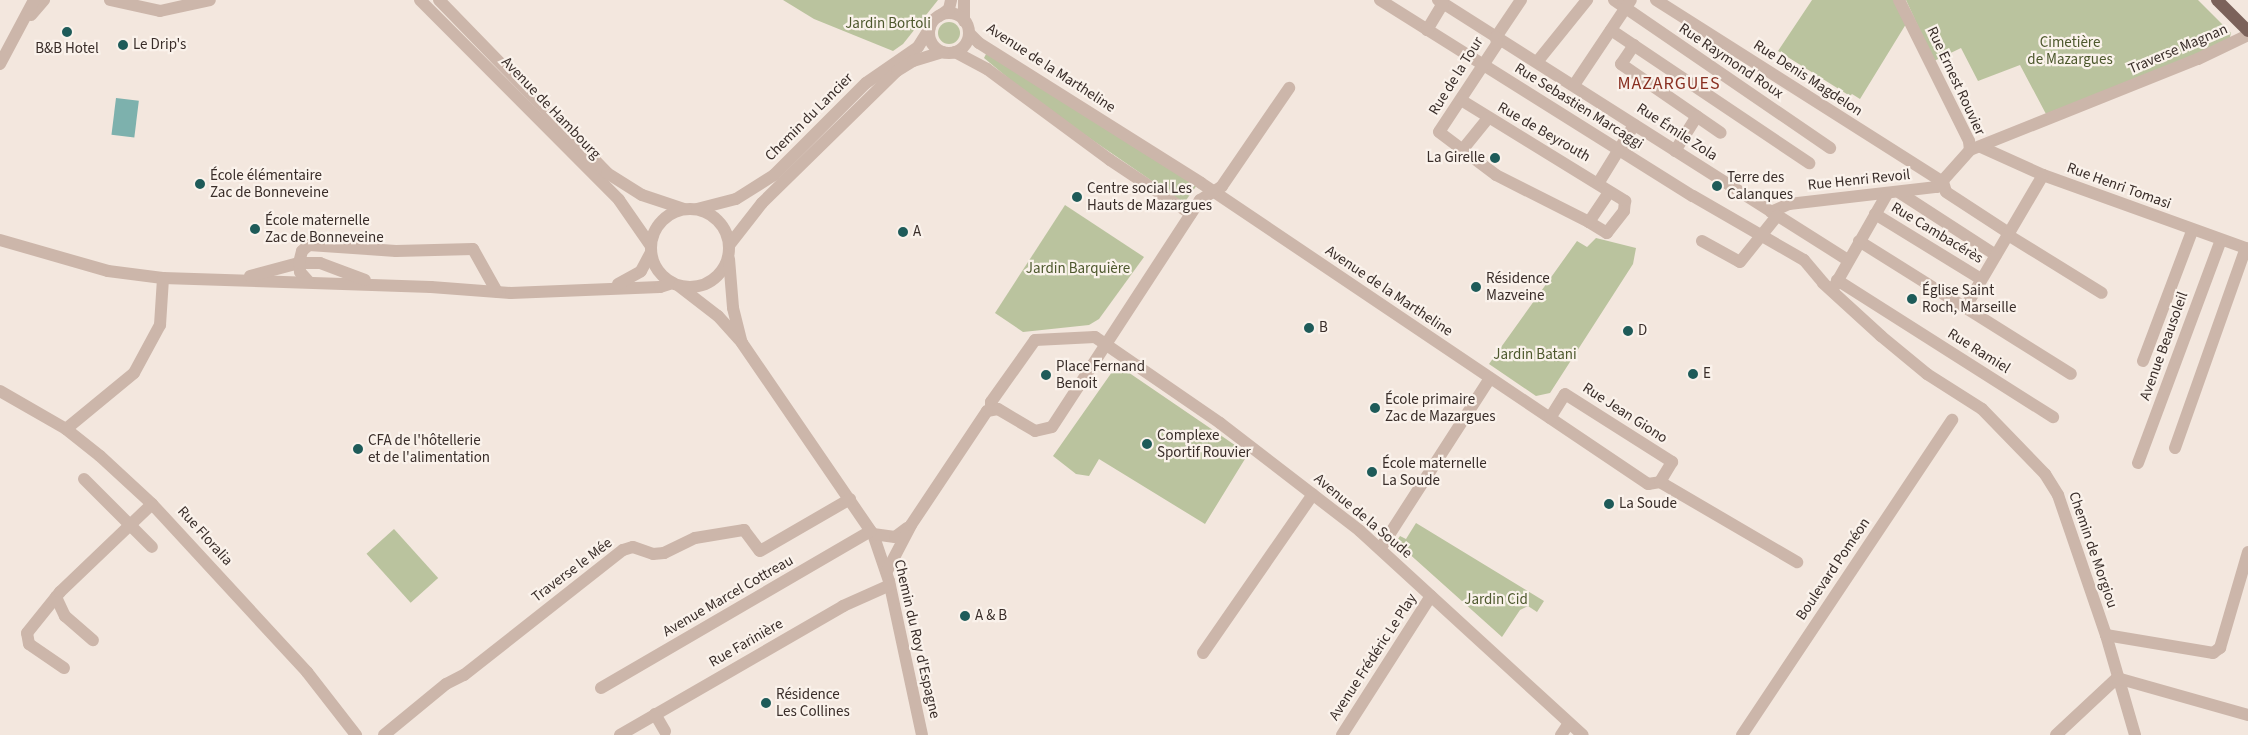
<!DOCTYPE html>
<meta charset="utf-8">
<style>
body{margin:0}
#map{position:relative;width:2248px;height:735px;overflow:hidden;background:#f3e7de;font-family:"Source Sans 3",sans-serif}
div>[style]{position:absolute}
.green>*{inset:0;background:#bac39e;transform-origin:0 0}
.round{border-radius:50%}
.water>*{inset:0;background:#7db1ad;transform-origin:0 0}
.minor>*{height:12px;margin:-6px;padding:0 6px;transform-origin:6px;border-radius:6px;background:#ccb6aa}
.minor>.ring{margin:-6px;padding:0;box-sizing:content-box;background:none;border:12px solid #ccb6aa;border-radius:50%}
.major>*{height:12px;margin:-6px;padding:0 6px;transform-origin:6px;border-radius:6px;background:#7b625a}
.dots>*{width:14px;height:14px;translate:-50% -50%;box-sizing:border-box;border:2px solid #faf2eb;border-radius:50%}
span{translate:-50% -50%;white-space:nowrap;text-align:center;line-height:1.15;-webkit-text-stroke:4.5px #faf2eb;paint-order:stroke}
.park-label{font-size:15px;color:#4d582d}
.poi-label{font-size:15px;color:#392d29}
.left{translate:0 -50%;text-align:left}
.right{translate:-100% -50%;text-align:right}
.street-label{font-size:15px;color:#392d29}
.quarter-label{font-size:18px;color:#892f21;letter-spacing:1px}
</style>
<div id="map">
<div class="green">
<div style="clip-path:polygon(783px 0,938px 0,903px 44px,893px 51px,814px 19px)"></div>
<div style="clip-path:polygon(1812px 0,1894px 0,1906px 24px,1860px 99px,1852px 94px,1850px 96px,1778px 51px)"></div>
<div style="clip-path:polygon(1906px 0,2198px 0,2231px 33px,2229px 41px,2046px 114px,2020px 65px,1978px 81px,1961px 48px,1934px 61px)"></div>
<div class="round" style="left:938px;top:22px;width:22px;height:22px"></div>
<div style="clip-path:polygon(987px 52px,1197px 185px,1184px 203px,1037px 102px,984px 58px)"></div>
<div style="clip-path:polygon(1065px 205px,1144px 257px,1099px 319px,1089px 325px,1023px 332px,995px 313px)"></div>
<div style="clip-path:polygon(1596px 238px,1636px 248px,1633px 264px,1550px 393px,1536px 396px,1489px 364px,1577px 241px,1587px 247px)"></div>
<div style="clip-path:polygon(1122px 368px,1248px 454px,1205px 524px,1099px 459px,1089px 476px,1076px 474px,1053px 456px,1112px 372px)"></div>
<div style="clip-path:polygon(1416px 523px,1544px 601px,1537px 612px,1528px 606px,1520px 610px,1502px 637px,1396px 542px,1400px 536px,1406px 539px)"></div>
<div style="left:394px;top:529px;width:66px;height:37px;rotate:48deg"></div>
</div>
<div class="water">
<div style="left:116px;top:98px;width:23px;height:37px;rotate:7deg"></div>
</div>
<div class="minor">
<div style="left:110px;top:0;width:51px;rotate:12.4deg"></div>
<div style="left:160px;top:11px;width:51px;rotate:-12.4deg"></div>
<div style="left:420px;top:0;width:282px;rotate:45.1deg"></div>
<div style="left:619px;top:200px;width:56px;rotate:55.2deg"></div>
<div style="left:439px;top:0;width:241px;rotate:45.8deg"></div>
<div style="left:607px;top:173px;width:41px;rotate:32.2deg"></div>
<div style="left:642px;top:195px;width:44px;rotate:18.4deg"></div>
<div style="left:964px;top:0;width:21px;rotate:90deg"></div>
<div style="left:1380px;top:0;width:369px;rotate:32.1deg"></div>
<div style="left:1693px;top:196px;width:128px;rotate:30deg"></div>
<div style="left:1804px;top:260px;width:30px;rotate:50deg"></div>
<div style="left:1823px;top:283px;width:79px;rotate:42.4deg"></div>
<div style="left:1881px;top:336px;width:60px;rotate:39.6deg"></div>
<div style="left:1927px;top:374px;width:65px;rotate:32.5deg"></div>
<div style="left:1982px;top:409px;width:91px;rotate:45.9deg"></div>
<div style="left:2045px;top:474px;width:25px;rotate:58deg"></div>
<div style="left:2058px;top:495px;width:148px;rotate:71.1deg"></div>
<div style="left:2106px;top:635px;width:104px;rotate:73.8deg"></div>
<div style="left:1438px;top:0;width:485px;rotate:32.4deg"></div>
<div style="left:1521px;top:0;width:45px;rotate:124deg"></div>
<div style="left:1496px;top:37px;width:7px;rotate:82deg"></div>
<div style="left:1497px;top:44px;width:105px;rotate:123.4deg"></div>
<div style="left:1439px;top:132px;width:71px;rotate:37deg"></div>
<div style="left:1496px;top:175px;width:104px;rotate:26.8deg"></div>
<div style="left:1614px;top:0;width:262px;rotate:34.4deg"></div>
<div style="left:1656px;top:0;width:340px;rotate:32.4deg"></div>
<div style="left:1899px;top:0;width:157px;rotate:63.6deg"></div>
<div style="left:1969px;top:141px;width:9px;rotate:84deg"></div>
<div class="ring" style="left:929px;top:13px;width:28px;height:28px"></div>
<div style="left:31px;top:15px;width:20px;rotate:-49deg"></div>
<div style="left:938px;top:17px;width:14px;rotate:-36deg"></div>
<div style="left:949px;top:9px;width:9px;rotate:-77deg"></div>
<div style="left:1427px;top:30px;width:31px;rotate:-59deg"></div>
<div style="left:1611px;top:30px;width:239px;rotate:33.9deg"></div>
<div style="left:969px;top:33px;width:14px;rotate:45deg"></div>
<div style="left:979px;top:43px;width:262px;rotate:32.2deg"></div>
<div style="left:1201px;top:183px;width:539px;rotate:33.96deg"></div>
<div style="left:1648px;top:484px;width:12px;rotate:-9deg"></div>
<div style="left:1660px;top:482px;width:159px;rotate:30.3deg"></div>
<div style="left:1634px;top:45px;width:23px;rotate:124deg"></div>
<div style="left:1621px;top:64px;width:121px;rotate:34.6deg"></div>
<div style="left:955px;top:52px;width:36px;rotate:28deg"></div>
<div style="left:987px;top:69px;width:153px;rotate:36.5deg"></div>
<div style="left:1110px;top:160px;width:97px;rotate:33.7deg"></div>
<div style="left:1537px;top:62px;width:80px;rotate:-51.1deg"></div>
<div style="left:0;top:64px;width:72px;rotate:-62deg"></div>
<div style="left:1574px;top:85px;width:102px;rotate:-56.2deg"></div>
<div style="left:1461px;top:100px;width:193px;rotate:31.6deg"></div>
<div style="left:1625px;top:201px;width:10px;rotate:96deg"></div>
<div style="left:1624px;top:211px;width:28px;rotate:128deg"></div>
<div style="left:1607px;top:233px;width:21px;rotate:-149deg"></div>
<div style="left:1589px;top:222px;width:36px;rotate:-56deg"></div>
<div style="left:1981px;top:147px;width:68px;rotate:24.3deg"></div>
<div style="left:2043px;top:175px;width:218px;rotate:19.8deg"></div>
<div style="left:1463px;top:149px;width:40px;rotate:-51deg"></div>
<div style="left:1675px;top:151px;width:41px;rotate:-57.8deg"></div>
<div style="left:1599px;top:182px;width:67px;rotate:-58.4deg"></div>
<div style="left:1943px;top:182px;width:10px;rotate:73deg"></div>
<div style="left:1946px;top:192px;width:75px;rotate:33.1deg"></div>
<div style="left:1900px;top:193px;width:114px;rotate:32.9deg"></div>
<div class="ring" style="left:651px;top:209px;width:66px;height:66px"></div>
<div style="left:697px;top:209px;width:40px;rotate:-14.4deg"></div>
<div style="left:736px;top:199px;width:45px;rotate:-32.3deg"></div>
<div style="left:774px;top:175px;width:130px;rotate:-45deg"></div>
<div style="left:866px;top:83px;width:63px;rotate:-34.7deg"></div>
<div style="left:918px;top:47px;width:22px;rotate:-58deg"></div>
<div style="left:1771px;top:212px;width:20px;rotate:-24deg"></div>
<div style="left:1789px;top:204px;width:149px;rotate:-6.6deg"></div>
<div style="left:1937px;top:187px;width:50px;rotate:-48.3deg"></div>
<div style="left:1970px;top:150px;width:245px;rotate:-21.8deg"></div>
<div style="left:2198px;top:59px;width:55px;rotate:-25.6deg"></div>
<div style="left:1875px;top:214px;width:124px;rotate:31.5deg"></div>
<div style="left:2008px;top:235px;width:110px;rotate:31.7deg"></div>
<div style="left:0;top:240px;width:112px;rotate:16deg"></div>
<div style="left:108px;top:271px;width:55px;rotate:7.3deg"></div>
<div style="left:163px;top:278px;width:268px;rotate:1.9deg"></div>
<div style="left:431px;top:287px;width:80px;rotate:4.3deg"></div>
<div style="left:511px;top:293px;width:149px;rotate:-2.3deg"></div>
<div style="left:660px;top:287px;width:13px;rotate:-18deg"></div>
<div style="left:1702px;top:241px;width:43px;rotate:28.9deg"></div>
<div style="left:1740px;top:262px;width:59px;rotate:-51.2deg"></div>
<div style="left:1859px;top:241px;width:250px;rotate:32.1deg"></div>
<div style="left:730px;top:244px;width:52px;rotate:-52deg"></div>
<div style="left:762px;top:203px;width:189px;rotate:-44.4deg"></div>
<div style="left:897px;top:71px;width:19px;rotate:-32deg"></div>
<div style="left:913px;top:61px;width:31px;rotate:-17deg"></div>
<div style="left:729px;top:259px;width:49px;rotate:85.3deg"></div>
<div style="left:733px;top:308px;width:33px;rotate:76deg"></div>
<div style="left:250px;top:276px;width:51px;rotate:-14.9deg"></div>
<div style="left:299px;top:263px;width:21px"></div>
<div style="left:320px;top:263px;width:48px;rotate:20.7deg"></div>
<div style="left:1837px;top:280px;width:256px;rotate:32.4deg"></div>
<div style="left:309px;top:282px;width:13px;rotate:-132deg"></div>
<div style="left:300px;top:272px;width:9px;rotate:-96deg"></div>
<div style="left:299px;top:263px;width:12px;rotate:-76deg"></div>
<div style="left:302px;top:251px;width:9px;rotate:-41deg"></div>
<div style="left:309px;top:245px;width:87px;rotate:3.9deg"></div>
<div style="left:396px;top:251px;width:77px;rotate:-1.5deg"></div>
<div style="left:473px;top:249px;width:49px;rotate:60.8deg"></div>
<div style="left:618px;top:284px;width:26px;rotate:-29deg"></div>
<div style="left:641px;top:271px;width:21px;rotate:-62deg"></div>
<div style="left:679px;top:286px;width:49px;rotate:37.6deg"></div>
<div style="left:718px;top:316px;width:36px;rotate:48deg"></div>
<div style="left:742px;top:343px;width:232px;rotate:55.6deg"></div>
<div style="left:873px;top:534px;width:50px;rotate:71.2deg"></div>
<div style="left:889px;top:581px;width:157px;rotate:77.9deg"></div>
<div style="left:1834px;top:287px;width:107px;rotate:-60.3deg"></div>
<div style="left:1965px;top:308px;width:154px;rotate:-59.6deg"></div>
<div style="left:2143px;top:361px;width:139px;rotate:-69.3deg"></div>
<div style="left:0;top:391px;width:76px;rotate:29.9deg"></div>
<div style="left:66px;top:429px;width:43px;rotate:38.5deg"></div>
<div style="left:100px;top:456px;width:71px;rotate:42.7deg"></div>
<div style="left:152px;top:504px;width:229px;rotate:47.3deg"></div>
<div style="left:307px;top:672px;width:80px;rotate:52.1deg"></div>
<div style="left:991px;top:409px;width:7px;rotate:-90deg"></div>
<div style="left:991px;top:402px;width:76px;rotate:-54.6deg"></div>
<div style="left:1035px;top:340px;width:60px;rotate:-2.9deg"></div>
<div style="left:1095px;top:337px;width:152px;rotate:34.5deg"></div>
<div style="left:1220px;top:423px;width:177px;rotate:37.6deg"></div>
<div style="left:1360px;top:531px;width:302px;rotate:42.5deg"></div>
<div style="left:1550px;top:418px;width:28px;rotate:-58deg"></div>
<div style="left:1565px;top:394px;width:127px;rotate:32.4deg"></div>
<div style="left:1672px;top:462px;width:23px;rotate:121deg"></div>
<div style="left:66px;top:429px;width:88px;rotate:-39.5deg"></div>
<div style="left:134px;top:373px;width:55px;rotate:-61.6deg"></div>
<div style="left:160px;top:325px;width:47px;rotate:-86.3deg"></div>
<div style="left:2175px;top:448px;width:212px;rotate:-70.5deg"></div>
<div style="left:2138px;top:463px;width:238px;rotate:-69.6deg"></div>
<div style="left:84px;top:479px;width:96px;rotate:45deg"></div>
<div style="left:873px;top:534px;width:22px;rotate:8deg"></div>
<div style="left:895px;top:537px;width:15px;rotate:-37deg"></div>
<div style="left:1380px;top:549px;width:203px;rotate:-57.2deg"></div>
<div style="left:887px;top:571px;width:52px;rotate:-62.4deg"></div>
<div style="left:911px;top:525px;width:137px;rotate:-56.3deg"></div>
<div style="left:987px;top:411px;width:11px;rotate:-10deg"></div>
<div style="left:998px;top:409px;width:43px;rotate:30.7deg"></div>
<div style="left:1035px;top:431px;width:17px;rotate:-13deg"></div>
<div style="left:1052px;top:427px;width:271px;rotate:-56.9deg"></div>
<div style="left:1200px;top:200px;width:26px;rotate:-32deg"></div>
<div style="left:1222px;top:186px;width:119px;rotate:-55.6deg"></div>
<div style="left:56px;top:597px;width:21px;rotate:65deg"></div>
<div style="left:65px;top:616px;width:37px;rotate:41deg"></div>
<div style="left:2106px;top:635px;width:109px;rotate:9.5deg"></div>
<div style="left:2213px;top:653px;width:9px;rotate:-36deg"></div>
<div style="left:2220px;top:648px;width:100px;rotate:-73.7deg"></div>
<div style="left:1203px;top:653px;width:193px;rotate:-55.3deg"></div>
<div style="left:64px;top:668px;width:42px;rotate:-145.6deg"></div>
<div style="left:29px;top:644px;width:11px;rotate:-100deg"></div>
<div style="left:27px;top:633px;width:53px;rotate:-51.2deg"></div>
<div style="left:60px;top:592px;width:127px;rotate:-43.7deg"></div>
<div style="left:601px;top:688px;width:312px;rotate:-30.2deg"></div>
<div style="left:655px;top:714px;width:20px;rotate:60deg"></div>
<div style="left:384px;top:735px;width:80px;rotate:-39.4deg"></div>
<div style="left:446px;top:684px;width:20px;rotate:-27deg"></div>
<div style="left:464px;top:675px;width:202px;rotate:-38.2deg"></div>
<div style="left:623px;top:550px;width:10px;rotate:-17deg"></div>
<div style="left:633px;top:547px;width:21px;rotate:19deg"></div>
<div style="left:653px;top:554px;width:11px;rotate:-5deg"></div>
<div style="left:664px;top:553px;width:34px;rotate:-26deg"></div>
<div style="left:695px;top:538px;width:50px;rotate:-9.3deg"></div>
<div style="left:744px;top:530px;width:26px;rotate:53deg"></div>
<div style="left:760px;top:551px;width:104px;rotate:-30deg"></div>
<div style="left:620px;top:735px;width:258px;rotate:-30deg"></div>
<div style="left:843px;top:606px;width:51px;rotate:-24.1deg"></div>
<div style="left:1342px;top:735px;width:165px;rotate:-57.4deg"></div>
<div style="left:1561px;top:735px;width:14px;rotate:-56deg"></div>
<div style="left:1742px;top:735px;width:379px;rotate:-56.3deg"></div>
<div style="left:2056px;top:735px;width:83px;rotate:-43.1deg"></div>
<div style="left:2117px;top:678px;width:136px;rotate:15.8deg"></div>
</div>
<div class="major">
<div style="left:2217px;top:0;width:44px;rotate:45deg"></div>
</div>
<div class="dots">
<div style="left:67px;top:32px;background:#1e5b59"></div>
<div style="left:123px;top:45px;background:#1e5b59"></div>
<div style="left:1495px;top:158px;background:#1e5b59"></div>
<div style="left:200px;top:184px;background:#1e5b59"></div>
<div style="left:1717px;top:186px;background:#1e5b59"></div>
<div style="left:1077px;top:197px;background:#1e5b59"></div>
<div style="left:255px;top:229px;background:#1e5b59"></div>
<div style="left:903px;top:232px;background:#1e5b59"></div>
<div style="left:1476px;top:287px;background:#1e5b59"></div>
<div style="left:1912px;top:299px;background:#1e5b59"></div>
<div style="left:1309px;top:328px;background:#1e5b59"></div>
<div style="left:1628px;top:331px;background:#1e5b59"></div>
<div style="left:1693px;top:374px;background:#1e5b59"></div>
<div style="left:1046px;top:375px;background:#1e5b59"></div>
<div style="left:1375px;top:408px;background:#1e5b59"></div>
<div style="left:1147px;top:444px;background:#1e5b59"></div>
<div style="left:358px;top:449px;background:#1e5b59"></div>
<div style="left:1372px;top:472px;background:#1e5b59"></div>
<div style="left:1609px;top:504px;background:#1e5b59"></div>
<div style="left:965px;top:616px;background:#1e5b59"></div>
<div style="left:766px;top:703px;background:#1e5b59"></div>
</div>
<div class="park-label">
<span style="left:888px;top:24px">Jardin Bortoli</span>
<span style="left:2070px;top:51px">Cimetière<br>de Mazargues</span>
<span style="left:1078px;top:269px">Jardin Barquière</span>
<span style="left:1535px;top:355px">Jardin Batani</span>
<span style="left:1496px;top:600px">Jardin Cid</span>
</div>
<div class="poi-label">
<span class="left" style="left:133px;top:45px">Le Drip's</span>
<span style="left:67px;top:49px">B&amp;B Hotel</span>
<span class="right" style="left:1485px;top:158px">La Girelle</span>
<span class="left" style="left:210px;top:184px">École élémentaire<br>Zac de Bonneveine</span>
<span class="left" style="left:1727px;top:186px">Terre des<br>Calanques</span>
<span class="left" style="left:1087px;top:197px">Centre social Les<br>Hauts de Mazargues</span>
<span class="left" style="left:265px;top:229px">École maternelle<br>Zac de Bonneveine</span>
<span class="left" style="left:913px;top:232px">A</span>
<span class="left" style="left:1486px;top:287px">Résidence<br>Mazveine</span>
<span class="left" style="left:1922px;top:299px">Église Saint<br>Roch, Marseille</span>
<span class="left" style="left:1319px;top:328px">B</span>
<span class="left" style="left:1638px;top:331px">D</span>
<span class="left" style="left:1056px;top:375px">Place Fernand<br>Benoit</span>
<span class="left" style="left:1703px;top:374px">E</span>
<span class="left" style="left:1385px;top:408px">École primaire<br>Zac de Mazargues</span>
<span class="left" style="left:1157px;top:444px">Complexe<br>Sportif Rouvier</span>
<span class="left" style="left:368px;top:449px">CFA de l'hôtellerie<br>et de l'alimentation</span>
<span class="left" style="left:1382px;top:472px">École maternelle<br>La Soude</span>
<span class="left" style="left:1619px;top:504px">La Soude</span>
<span class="left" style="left:975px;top:616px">A &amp; B</span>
<span class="left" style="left:776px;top:703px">Résidence<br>Les Collines</span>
</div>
<div class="street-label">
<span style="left:2178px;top:49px;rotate:-23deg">Traverse Magnan</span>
<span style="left:1731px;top:61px;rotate:34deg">Rue Raymond Roux</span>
<span style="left:1051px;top:68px;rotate:33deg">Avenue de la Martheline</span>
<span style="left:1456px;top:76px;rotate:-58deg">Rue de la Tour</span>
<span style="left:1808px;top:78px;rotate:33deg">Rue Denis Magdelon</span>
<span style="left:1956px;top:81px;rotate:65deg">Rue Ernest Rouvier</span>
<span style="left:1579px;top:106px;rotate:32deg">Rue Sebastien Marcaggi</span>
<span style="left:551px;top:108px;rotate:46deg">Avenue de Hambourg</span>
<span style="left:809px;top:117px;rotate:-45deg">Chemin du Lancier</span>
<span style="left:1544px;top:132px;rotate:30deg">Rue de Beyrouth</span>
<span style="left:1677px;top:132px;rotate:33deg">Rue Émile Zola</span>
<span style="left:1859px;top:180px;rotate:-6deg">Rue Henri Revoil</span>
<span style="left:2119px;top:186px;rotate:20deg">Rue Henri Tomasi</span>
<span style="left:1937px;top:233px;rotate:31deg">Rue Cambacérès</span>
<span style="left:1389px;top:291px;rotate:34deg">Avenue de la Martheline</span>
<span style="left:2164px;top:346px;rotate:-70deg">Avenue Beausoleil</span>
<span style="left:1979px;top:351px;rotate:32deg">Rue Ramiel</span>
<span style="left:1625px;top:413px;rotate:33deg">Rue Jean Giono</span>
<span style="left:1363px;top:516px;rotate:40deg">Avenue de la Soude</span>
<span style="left:205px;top:536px;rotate:48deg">Rue Floralia</span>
<span style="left:2093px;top:550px;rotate:71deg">Chemin de Morgiou</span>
<span style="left:1833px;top:569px;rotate:-56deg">Boulevard Poméon</span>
<span style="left:572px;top:570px;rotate:-37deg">Traverse le Mée</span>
<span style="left:728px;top:596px;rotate:-30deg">Avenue Marcel Cottreau</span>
<span style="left:917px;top:639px;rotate:77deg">Chemin du Roy d'Espagne</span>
<span style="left:746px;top:643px;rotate:-30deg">Rue Farinière</span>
<span style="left:1373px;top:657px;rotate:-57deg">Avenue Frédéric Le Play</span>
</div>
<div class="quarter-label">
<span style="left:1669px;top:84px">MAZARGUES</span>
</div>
</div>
